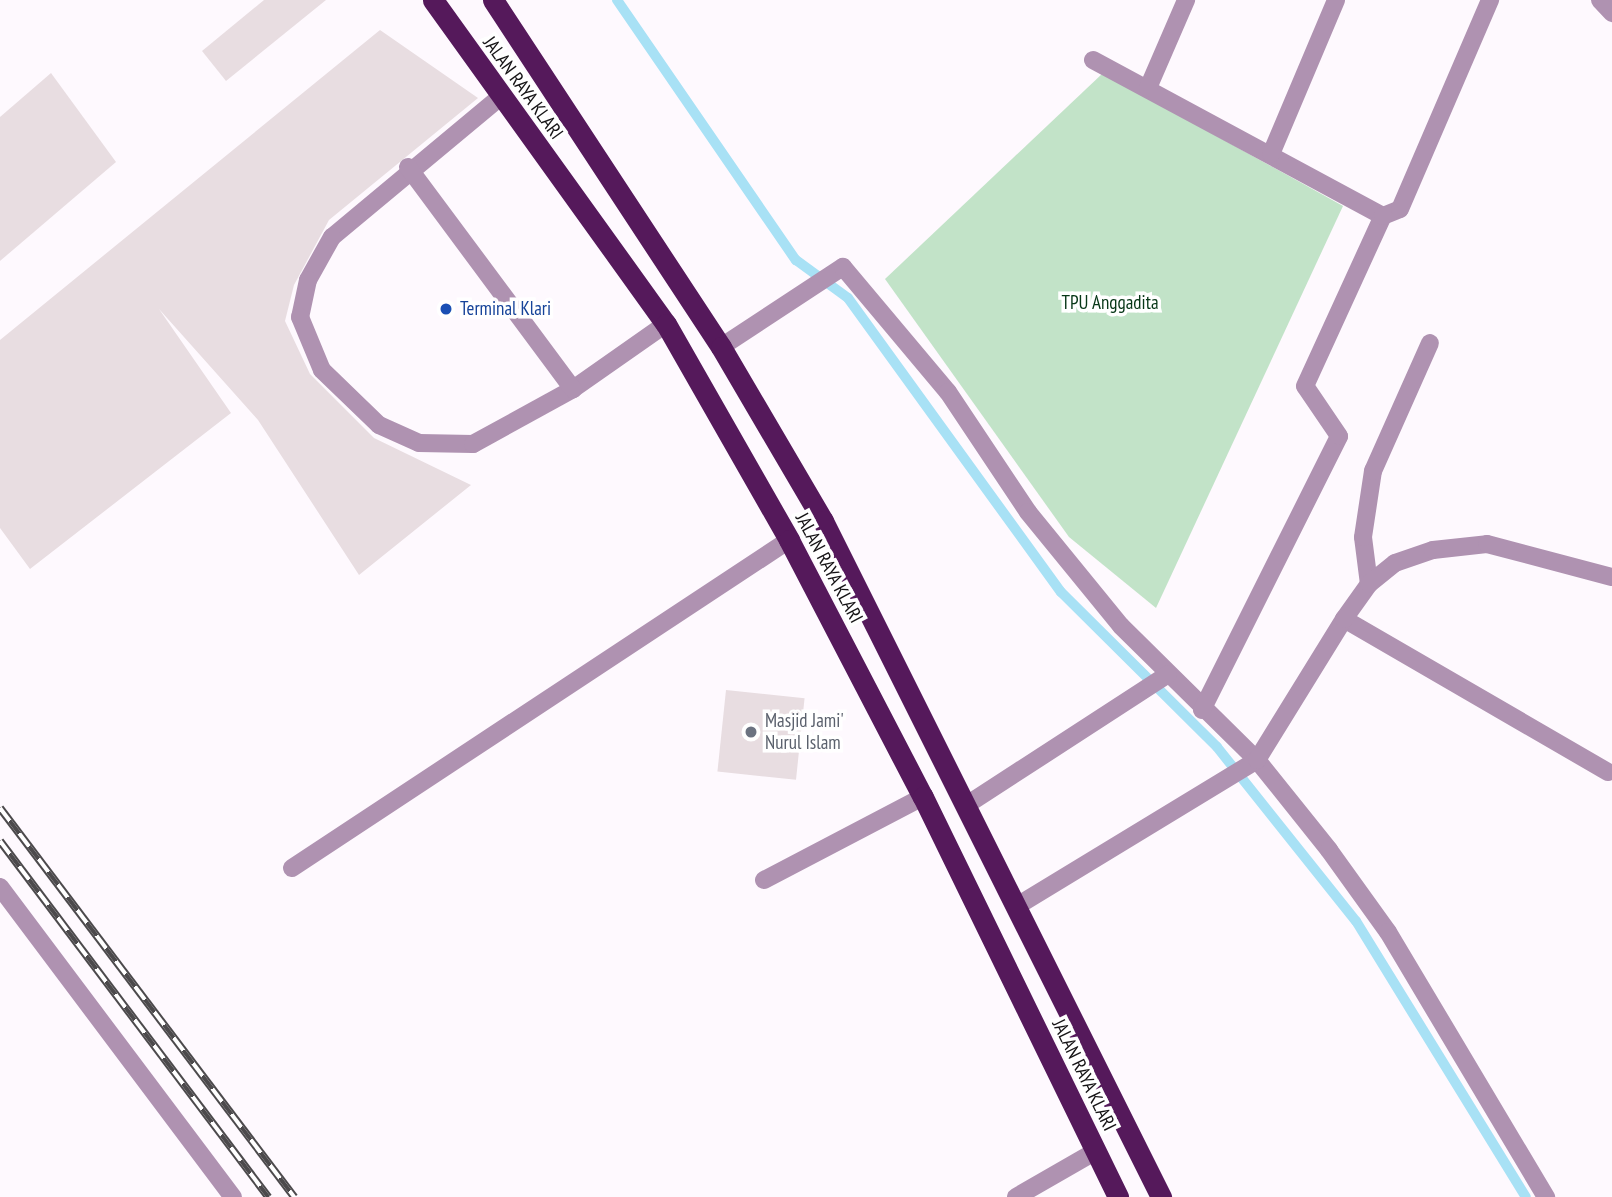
<!DOCTYPE html>
<style>
body{margin:0}
#map{position:relative;width:1612px;height:1197px;overflow:hidden;background:#fef9fe;font-family:"PT Sans Narrow",sans-serif}
div>[style]{position:absolute}
.green>*{inset:0;background:#c2e3c8}
.stream>*{height:10px;margin:-5px;padding:0 5px;transform-origin:5px;border-radius:5px;background:#a8e1f5}
.building>*{inset:0;background:#e8dde1;transform-origin:0 0}
.minor>*{height:18px;margin:-9px;padding:0 9px;transform-origin:9px;border-radius:9px;background:#af92b1}
.highway>*{height:21px;margin:-10.5px;padding:0 10.5px;transform-origin:10.5px;border-radius:10.5px;background:#55195b}
.rail>*{height:8px;margin-top:-4px;transform-origin:0;background:repeating-linear-gradient(90deg,#fff 0 16px,#4c4a4c 0 32px);box-sizing:border-box;border-block:2px solid #4c4a4c}
.dots>*{width:19px;height:19px;translate:-50% -50%;box-sizing:border-box;border:4px solid #fff;border-radius:50%}
span{translate:-50% -50%;white-space:nowrap;text-align:center;line-height:1.15;-webkit-text-stroke:7px #fff;paint-order:stroke}
.street-label{font-size:19px;color:#151315}
.park-label{font-size:19px;color:#073717}
.transit-label{font-size:19px;color:#164399}
.left{translate:0 -50%;text-align:left}
.worship-label{font-size:19px;color:#5b616d}
</style>
<div id="map">
<div class="green">
<div style="clip-path:polygon(1103px 73px,1343px 206px,1156px 608px,1069px 537px,885px 279px)"></div>
</div>
<div class="stream">
<div style="left:617px;top:0;width:316px;rotate:55.5deg"></div>
<div style="left:796px;top:260px;width:64px;rotate:36.2deg"></div>
<div style="left:848px;top:298px;width:363px;rotate:54.1deg"></div>
<div style="left:1061px;top:592px;width:220px;rotate:44.8deg"></div>
<div style="left:1217px;top:747px;width:223px;rotate:51.4deg"></div>
<div style="left:1356px;top:921px;width:324px;rotate:58.4deg"></div>
</div>
<div class="building">
<div style="clip-path:polygon(264px 0,326px 0,226px 81px,202px 51px)"></div>
<div style="clip-path:polygon(380px 30px,478px 98px,329px 220px,294px 285px,285px 321px,310px 374px,374px 438px,471px 485px,359px 575px,258px 420px,159px 309px,231px 413px,30px 569px,0 528px,0 340px)"></div>
<div style="clip-path:polygon(51px 73px,116px 162px,0 261px,0 117px)"></div>
<div style="left:726px;top:690px;width:79px;height:82px;rotate:6deg"></div>
</div>
<div class="minor">
<div style="left:1600px;top:0;width:18px;rotate:47deg"></div>
<div style="left:1093px;top:60px;width:329px;rotate:28.3deg"></div>
<div style="left:1148px;top:88px;width:96px;rotate:-66.6deg"></div>
<div style="left:499px;top:98px;width:217px;rotate:140.2deg"></div>
<div style="left:332px;top:237px;width:49px;rotate:119.2deg"></div>
<div style="left:308px;top:280px;width:38px;rotate:102deg"></div>
<div style="left:300px;top:317px;width:57px;rotate:67.5deg"></div>
<div style="left:322px;top:370px;width:79px;rotate:44deg"></div>
<div style="left:379px;top:425px;width:44px;rotate:24.2deg"></div>
<div style="left:419px;top:443px;width:54px;rotate:1.1deg"></div>
<div style="left:473px;top:444px;width:114px;rotate:-28.8deg"></div>
<div style="left:573px;top:389px;width:113px;rotate:-35deg"></div>
<div style="left:1271px;top:154px;width:167px;rotate:-67.1deg"></div>
<div style="left:408px;top:167px;width:277px;rotate:53.4deg"></div>
<div style="left:721px;top:347px;width:146px;rotate:-33.3deg"></div>
<div style="left:843px;top:267px;width:163px;rotate:50deg"></div>
<div style="left:948px;top:392px;width:144px;rotate:56.3deg"></div>
<div style="left:1028px;top:512px;width:147px;rotate:50.8deg"></div>
<div style="left:1121px;top:626px;width:191px;rotate:44.6deg"></div>
<div style="left:1257px;top:760px;width:115px;rotate:51.3deg"></div>
<div style="left:1329px;top:850px;width:101px;rotate:54.3deg"></div>
<div style="left:1388px;top:932px;width:309px;rotate:59.2deg"></div>
<div style="left:1369px;top:584px;width:47px;rotate:-97.3deg"></div>
<div style="left:1363px;top:537px;width:67px;rotate:-81.4deg"></div>
<div style="left:1373px;top:471px;width:140px;rotate:-66deg"></div>
<div style="left:1344px;top:619px;width:305px;rotate:30.1deg"></div>
<div style="left:1202px;top:710px;width:306px;rotate:-63.4deg"></div>
<div style="left:1339px;top:436px;width:60px;rotate:-124.2deg"></div>
<div style="left:1305px;top:386px;width:187px;rotate:-65.4deg"></div>
<div style="left:1383px;top:216px;width:18px;rotate:-22deg"></div>
<div style="left:1400px;top:209px;width:228px;rotate:-66.7deg"></div>
<div style="left:965px;top:806px;width:242px;rotate:-33deg"></div>
<div style="left:292px;top:868px;width:595px;rotate:-33.42deg"></div>
<div style="left:764px;top:880px;width:179px;rotate:-27.6deg"></div>
<div style="left:0;top:887px;width:388px;rotate:53.1deg"></div>
<div style="left:1017px;top:906px;width:281px;rotate:-31.3deg"></div>
<div style="left:1257px;top:760px;width:166px;rotate:-58.3deg"></div>
<div style="left:1344px;top:619px;width:43px;rotate:-54.5deg"></div>
<div style="left:1369px;top:584px;width:33px;rotate:-39deg"></div>
<div style="left:1395px;top:563px;width:40px;rotate:-18.9deg"></div>
<div style="left:1433px;top:550px;width:54px;rotate:-6.3deg"></div>
<div style="left:1487px;top:544px;width:129px;rotate:14.8deg"></div>
<div style="left:1016px;top:1197px;width:92px;rotate:-29.9deg"></div>
</div>
<div class="highway">
<div style="left:433px;top:0;width:399px;rotate:54.3deg"></div>
<div style="left:666px;top:324px;width:249px;rotate:60.3deg"></div>
<div style="left:789px;top:540px;width:290px;rotate:62.5deg"></div>
<div style="left:923px;top:797px;width:445px;rotate:64deg"></div>
<div style="left:493px;top:0;width:415px;rotate:56.7deg"></div>
<div style="left:721px;top:347px;width:202px;rotate:59.6deg"></div>
<div style="left:823px;top:521px;width:756px;rotate:63.43deg"></div>
</div>
<div class="rail">
<div style="left:0;top:808px;width:488px;rotate:52.9deg"></div>
<div style="left:0;top:841px;width:446px;rotate:53deg"></div>
</div>
<div class="dots">
<div style="left:446px;top:309px;background:#1a4fb4"></div>
<div style="left:751px;top:732px;background:#6b7280"></div>
</div>
<div class="street-label">
<span style="left:523px;top:88px;rotate:54deg">JALAN RAYA KLARI</span>
<span style="left:829px;top:568px;rotate:62deg">JALAN RAYA KLARI</span>
<span style="left:1084px;top:1075px;rotate:64deg">JALAN RAYA KLARI</span>
</div>
<div class="park-label">
<span style="left:1110px;top:303px">TPU Anggadita</span>
</div>
<div class="transit-label">
<span class="left" style="left:460px;top:309px">Terminal Klari</span>
</div>
<div class="worship-label">
<span class="left" style="left:765px;top:732px">Masjid Jami'<br>Nurul Islam</span>
</div>
</div>
